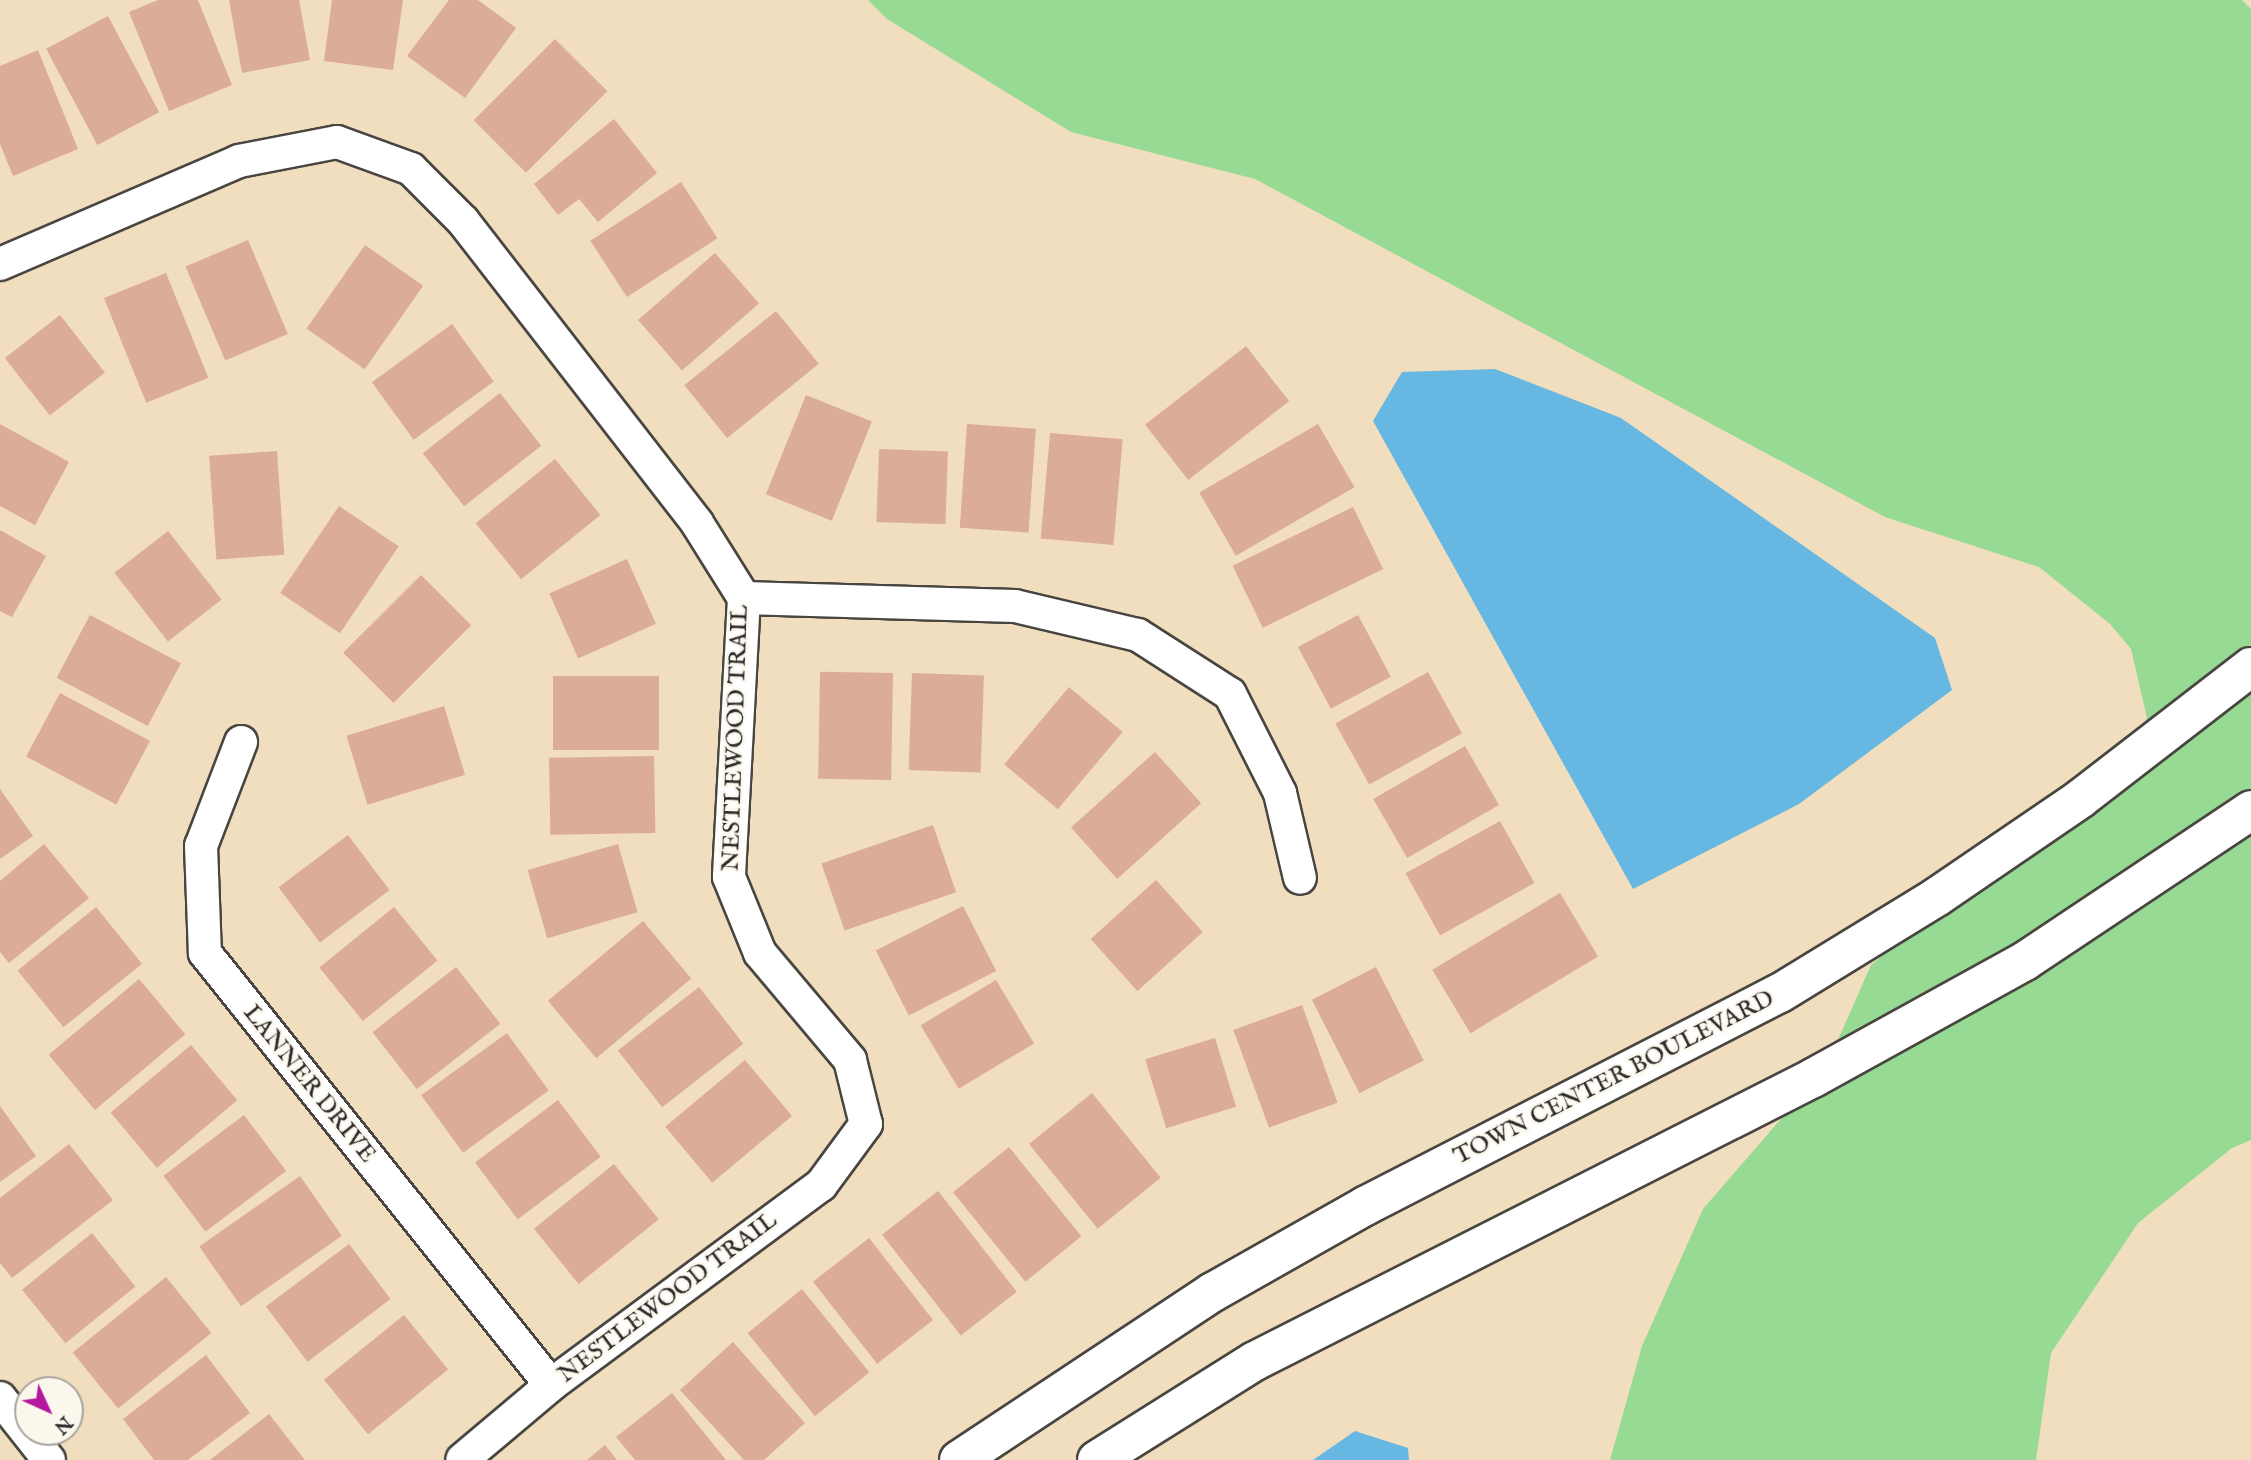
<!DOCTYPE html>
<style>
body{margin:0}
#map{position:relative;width:2251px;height:1460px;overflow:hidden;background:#f1debe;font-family:"IM FELL English",serif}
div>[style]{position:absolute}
.green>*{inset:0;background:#96da93}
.water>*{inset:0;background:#66b7e1}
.building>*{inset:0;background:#dbac96;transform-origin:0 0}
.roads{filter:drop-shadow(2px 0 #494641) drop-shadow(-2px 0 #494641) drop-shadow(0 2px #494641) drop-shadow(0 -2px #494641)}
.minor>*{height:32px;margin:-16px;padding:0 16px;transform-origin:16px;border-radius:16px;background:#fff}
.secondary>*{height:38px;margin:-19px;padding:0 19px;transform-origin:19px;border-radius:19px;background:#fff}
span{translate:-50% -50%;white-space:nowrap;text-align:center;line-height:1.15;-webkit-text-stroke:5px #fbf7ec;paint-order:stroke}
.street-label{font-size:24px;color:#2b2b2b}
.north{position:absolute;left:14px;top:1376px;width:70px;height:70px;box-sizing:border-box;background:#fbf7ec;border:2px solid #a8a59f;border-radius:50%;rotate:135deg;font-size:19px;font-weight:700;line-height:28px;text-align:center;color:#2b2b2b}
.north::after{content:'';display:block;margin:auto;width:24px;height:32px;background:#b5179e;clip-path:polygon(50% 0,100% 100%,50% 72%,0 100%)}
</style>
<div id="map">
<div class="green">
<div style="clip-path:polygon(868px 0,2242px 0,2251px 9px,2251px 1140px,2232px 1148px,2138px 1223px,2051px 1353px,2036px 1460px,1610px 1460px,1642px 1346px,1703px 1209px,1826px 1067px,1871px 965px,2112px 767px,2147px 718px,2131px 649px,2110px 624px,2039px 567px,1885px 517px,1255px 179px,1071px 132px,887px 19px)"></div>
</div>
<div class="water">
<div style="clip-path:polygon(1495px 369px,1621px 418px,1935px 638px,1952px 690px,1799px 804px,1633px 889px,1373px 421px,1402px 372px)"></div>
<div style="clip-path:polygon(1355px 1431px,1408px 1448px,1409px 1460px,1313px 1460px)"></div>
</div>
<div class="building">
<div style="clip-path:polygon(158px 0,198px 0,232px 85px,169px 111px,129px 12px)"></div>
<div style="clip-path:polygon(229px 0,299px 0,310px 60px,242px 73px)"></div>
<div style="clip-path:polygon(332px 0,403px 0,393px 70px,324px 61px)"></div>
<div style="clip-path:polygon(449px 0,478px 0,516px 28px,465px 98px,407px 56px)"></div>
<div style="left:108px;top:16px;width:109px;height:70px;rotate:62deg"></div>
<div style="left:555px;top:39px;width:74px;height:115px;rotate:45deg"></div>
<div style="clip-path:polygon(38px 50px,78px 149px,13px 176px,0 144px,0 66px)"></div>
<div style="clip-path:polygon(614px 119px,657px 173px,598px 222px,579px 199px,558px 215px,534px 184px)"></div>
<div style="left:681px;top:182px;width:67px;height:108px;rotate:57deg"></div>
<div style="left:248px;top:240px;width:102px;height:68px;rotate:67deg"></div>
<div style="left:365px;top:245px;width:71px;height:102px;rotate:35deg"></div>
<div style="left:715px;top:253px;width:67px;height:102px;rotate:49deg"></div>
<div style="left:166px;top:273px;width:113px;height:67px;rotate:68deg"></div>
<div style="left:776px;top:311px;width:68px;height:118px;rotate:51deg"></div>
<div style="left:60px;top:315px;width:73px;height:70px;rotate:52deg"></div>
<div style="left:452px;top:324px;width:71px;height:99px;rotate:54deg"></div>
<div style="left:1246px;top:346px;width:70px;height:128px;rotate:52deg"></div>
<div style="left:500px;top:393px;width:67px;height:98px;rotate:52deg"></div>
<div style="left:806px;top:395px;width:71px;height:107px;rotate:22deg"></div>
<div style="clip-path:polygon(0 424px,69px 462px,35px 525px,0 506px)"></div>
<div style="left:967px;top:424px;width:69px;height:104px;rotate:4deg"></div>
<div style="left:1318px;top:424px;width:73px;height:137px;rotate:60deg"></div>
<div style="left:1050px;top:433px;width:73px;height:106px;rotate:5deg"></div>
<div style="left:879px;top:449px;width:69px;height:73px;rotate:2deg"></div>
<div style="left:277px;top:451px;width:104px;height:68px;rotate:86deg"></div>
<div style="left:555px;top:459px;width:72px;height:102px;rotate:51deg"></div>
<div style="left:339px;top:506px;width:72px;height:105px;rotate:34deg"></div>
<div style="left:1353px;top:507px;width:69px;height:134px;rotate:64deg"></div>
<div style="clip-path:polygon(0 530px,46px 556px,12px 617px,0 611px)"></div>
<div style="left:168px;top:531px;width:87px;height:68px;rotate:52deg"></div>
<div style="left:627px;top:559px;width:71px;height:85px;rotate:66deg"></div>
<div style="left:421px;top:575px;width:71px;height:110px;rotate:45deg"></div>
<div style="left:90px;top:615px;width:103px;height:71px;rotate:28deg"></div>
<div style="left:1358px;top:615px;width:70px;height:68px;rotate:62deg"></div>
<div style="left:1428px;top:672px;width:70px;height:106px;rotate:61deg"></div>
<div style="left:893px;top:673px;width:107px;height:73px;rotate:91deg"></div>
<div style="left:912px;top:673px;width:72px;height:97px;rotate:2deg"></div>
<div style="left:659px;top:676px;width:74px;height:106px;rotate:90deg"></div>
<div style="left:1069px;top:687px;width:70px;height:101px;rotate:40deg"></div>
<div style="left:60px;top:693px;width:102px;height:72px;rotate:28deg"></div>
<div style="left:444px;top:706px;width:72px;height:102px;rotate:73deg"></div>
<div style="left:1465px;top:746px;width:68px;height:106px;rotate:60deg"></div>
<div style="left:1155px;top:752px;width:69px;height:113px;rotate:48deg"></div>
<div style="left:654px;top:756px;width:77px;height:105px;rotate:89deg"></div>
<div style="clip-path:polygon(0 789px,33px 836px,0 859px)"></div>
<div style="left:1500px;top:821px;width:71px;height:108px;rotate:61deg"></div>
<div style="left:933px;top:825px;width:71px;height:118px;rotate:71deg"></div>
<div style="left:348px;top:835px;width:69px;height:87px;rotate:53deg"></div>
<div style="clip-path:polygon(44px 844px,89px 898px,9px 963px,0 952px,0 881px)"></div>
<div style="left:618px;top:844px;width:71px;height:94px;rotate:74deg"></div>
<div style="left:1156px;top:880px;width:70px;height:88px;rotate:48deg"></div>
<div style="left:1560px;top:893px;width:74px;height:149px;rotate:59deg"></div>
<div style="left:963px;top:906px;width:73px;height:98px;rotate:63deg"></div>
<div style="left:96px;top:907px;width:73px;height:101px;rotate:51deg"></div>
<div style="left:394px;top:907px;width:69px;height:96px;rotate:51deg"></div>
<div style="left:643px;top:921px;width:75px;height:124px;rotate:50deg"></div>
<div style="left:456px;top:967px;width:72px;height:106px;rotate:52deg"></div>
<div style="left:1376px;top:967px;width:105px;height:72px;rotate:63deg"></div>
<div style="left:139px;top:979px;width:72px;height:118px;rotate:50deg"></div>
<div style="left:996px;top:980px;width:74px;height:88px;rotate:59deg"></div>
<div style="left:699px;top:987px;width:72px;height:103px;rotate:52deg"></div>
<div style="left:1302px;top:1005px;width:104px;height:73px;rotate:70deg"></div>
<div style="left:507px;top:1033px;width:71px;height:106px;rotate:54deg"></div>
<div style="left:1215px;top:1038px;width:72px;height:73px;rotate:73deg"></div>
<div style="left:191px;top:1045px;width:72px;height:105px;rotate:50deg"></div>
<div style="left:745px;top:1060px;width:73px;height:104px;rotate:50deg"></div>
<div style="left:1092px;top:1093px;width:109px;height:81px;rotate:51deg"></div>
<div style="left:558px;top:1100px;width:71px;height:104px;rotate:53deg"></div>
<div style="clip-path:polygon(0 1106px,36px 1156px,0 1182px)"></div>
<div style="left:244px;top:1115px;width:70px;height:101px;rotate:53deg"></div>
<div style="clip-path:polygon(69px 1144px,113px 1200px,12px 1278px,0 1263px,0 1198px)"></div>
<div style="left:1009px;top:1147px;width:115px;height:72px;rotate:51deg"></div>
<div style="left:614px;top:1164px;width:71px;height:103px;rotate:51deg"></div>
<div style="left:300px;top:1176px;width:73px;height:123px;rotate:55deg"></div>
<div style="left:938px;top:1191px;width:128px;height:71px;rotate:52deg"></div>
<div style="left:92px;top:1233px;width:69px;height:90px;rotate:51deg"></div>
<div style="left:869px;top:1238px;width:104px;height:71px;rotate:52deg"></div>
<div style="left:349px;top:1244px;width:69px;height:104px;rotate:53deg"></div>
<div style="left:166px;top:1277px;width:72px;height:120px;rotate:51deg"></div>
<div style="left:802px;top:1289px;width:107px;height:70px;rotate:51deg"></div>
<div style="left:404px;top:1315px;width:70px;height:103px;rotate:51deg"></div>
<div style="clip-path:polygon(733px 1342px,805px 1423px,764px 1460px,744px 1460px,680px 1390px)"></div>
<div style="clip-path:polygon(206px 1355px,250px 1413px,188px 1460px,154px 1460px,123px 1419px)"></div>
<div style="clip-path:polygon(672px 1393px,726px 1460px,635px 1460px,616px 1437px)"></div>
<div style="clip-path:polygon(269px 1414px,305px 1460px,210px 1460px)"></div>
<div style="clip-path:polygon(605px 1445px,617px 1460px,587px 1460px)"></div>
</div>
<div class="roads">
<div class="minor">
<div style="left:0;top:264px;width:260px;rotate:-23.3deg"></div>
<div style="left:239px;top:161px;width:100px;rotate:-11deg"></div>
<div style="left:337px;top:142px;width:79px;rotate:20deg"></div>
<div style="left:411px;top:169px;width:74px;rotate:45deg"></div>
<div style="left:463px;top:221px;width:382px;rotate:52.2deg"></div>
<div style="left:697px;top:523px;width:89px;rotate:57.9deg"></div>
<div style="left:744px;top:598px;width:279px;rotate:93.1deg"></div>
<div style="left:729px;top:877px;width:82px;rotate:67.8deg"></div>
<div style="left:760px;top:953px;width:140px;rotate:49.9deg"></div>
<div style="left:850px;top:1060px;width:66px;rotate:76deg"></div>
<div style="left:866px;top:1124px;width:76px;rotate:126.4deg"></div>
<div style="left:821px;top:1185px;width:336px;rotate:143.5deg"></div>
<div style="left:551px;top:1385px;width:116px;rotate:139.9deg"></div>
<div style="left:744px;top:598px;width:271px;rotate:1.7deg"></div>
<div style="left:1015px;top:606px;width:126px;rotate:13.3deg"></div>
<div style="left:1138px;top:635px;width:109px;rotate:32.7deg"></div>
<div style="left:1230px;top:694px;width:111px;rotate:63.2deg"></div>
<div style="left:1280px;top:793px;width:87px;rotate:76.8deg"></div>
<div style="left:241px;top:742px;width:111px;rotate:111deg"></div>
<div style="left:201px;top:846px;width:107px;rotate:87.9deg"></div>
<div style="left:205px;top:953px;width:553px;rotate:51.31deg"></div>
<div style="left:0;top:1398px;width:79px;rotate:51.7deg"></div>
</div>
<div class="secondary">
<div style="left:959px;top:1460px;width:305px;rotate:-33.5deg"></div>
<div style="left:1213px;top:1292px;width:175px;rotate:-29.5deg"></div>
<div style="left:1365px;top:1206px;width:466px;rotate:-27.2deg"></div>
<div style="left:1780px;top:993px;width:185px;rotate:-31.5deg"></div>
<div style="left:1938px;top:896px;width:172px;rotate:-34.3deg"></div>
<div style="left:2080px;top:799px;width:216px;rotate:-37.7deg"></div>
<div style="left:1097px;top:1460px;width:186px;rotate:-32.1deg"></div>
<div style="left:1255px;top:1361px;width:626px;rotate:-26.89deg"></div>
<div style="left:1813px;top:1078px;width:242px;rotate:-28.9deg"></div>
<div style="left:2025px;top:961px;width:272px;rotate:-33.7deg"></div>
</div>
</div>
<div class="street-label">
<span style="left:736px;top:738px;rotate:-88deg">NESTLEWOOD TRAIL</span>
<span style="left:1614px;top:1078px;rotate:-27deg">TOWN CENTER BOULEVARD</span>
<span style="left:309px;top:1084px;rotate:51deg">LANNER DRIVE</span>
<span style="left:668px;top:1298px;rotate:-37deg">NESTLEWOOD TRAIL</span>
</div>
<div class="north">N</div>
</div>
